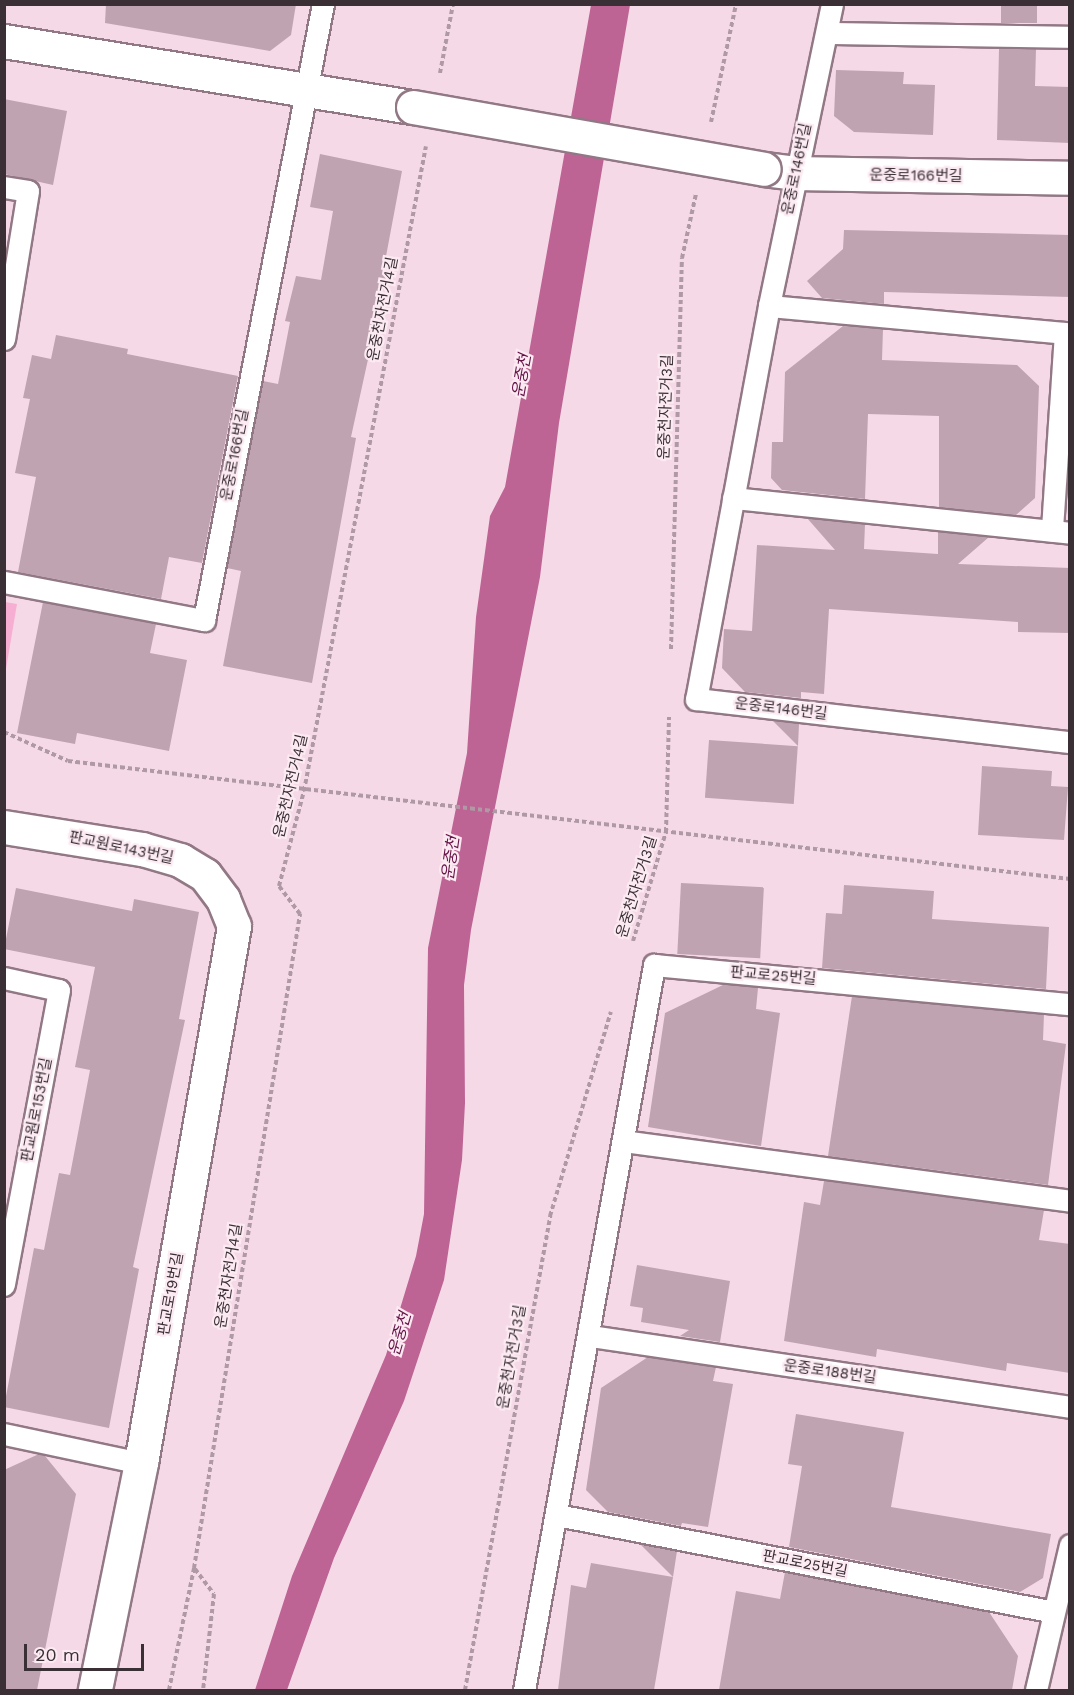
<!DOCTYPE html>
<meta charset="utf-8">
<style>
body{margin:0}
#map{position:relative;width:1074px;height:1695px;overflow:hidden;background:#f6d9e7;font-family:"Work Sans","Noto Sans KR",sans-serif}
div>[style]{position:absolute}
.green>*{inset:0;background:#f6afd3}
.water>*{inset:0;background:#bd6495}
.building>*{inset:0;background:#bfa3b1;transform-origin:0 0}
.path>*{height:4px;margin-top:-2px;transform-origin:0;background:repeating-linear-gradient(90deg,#af99a4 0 4.5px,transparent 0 7.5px)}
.roads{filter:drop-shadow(2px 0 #927885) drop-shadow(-2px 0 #927885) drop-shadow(0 2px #927885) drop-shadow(0 -2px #927885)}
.service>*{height:21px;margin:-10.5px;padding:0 10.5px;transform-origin:10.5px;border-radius:10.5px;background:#fff}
.minor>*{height:33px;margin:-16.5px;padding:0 16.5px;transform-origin:16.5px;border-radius:16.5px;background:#fff}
.bridges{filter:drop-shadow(2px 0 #927885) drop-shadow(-2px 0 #927885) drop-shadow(0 2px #927885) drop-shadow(0 -2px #927885)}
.minor-bridge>*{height:33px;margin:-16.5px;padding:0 16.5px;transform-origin:16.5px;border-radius:16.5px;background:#fff}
span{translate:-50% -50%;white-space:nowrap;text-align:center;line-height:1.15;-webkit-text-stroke:4.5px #fceaf2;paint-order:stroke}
.street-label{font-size:15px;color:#3a2f35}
.water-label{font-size:16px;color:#651346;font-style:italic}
.frame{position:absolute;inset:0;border:6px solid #3a2f35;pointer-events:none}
.scale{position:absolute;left:24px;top:1644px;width:120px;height:27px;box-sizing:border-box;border:3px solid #3a2f35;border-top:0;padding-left:8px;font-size:18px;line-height:21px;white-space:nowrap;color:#3a2f35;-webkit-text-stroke:4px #fceaf2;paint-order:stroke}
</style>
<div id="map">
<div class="green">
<div style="clip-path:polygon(5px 602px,17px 604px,5px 675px,4px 602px)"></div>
</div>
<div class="water">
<div style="clip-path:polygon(591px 5px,630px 5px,559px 423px,540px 577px,471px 930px,464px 985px,465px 1103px,462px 1160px,444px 1280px,404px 1401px,334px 1558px,287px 1690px,255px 1690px,292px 1576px,386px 1355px,416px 1256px,424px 1214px,428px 948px,467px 753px,476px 617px,490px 516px,505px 487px)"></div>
</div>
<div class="building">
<div style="clip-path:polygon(106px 4px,296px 4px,291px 35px,270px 51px,105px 23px)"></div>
<div style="left:1001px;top:4px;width:36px;height:19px"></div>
<div style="clip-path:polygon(999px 49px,1036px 49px,1035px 86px,1070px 87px,1070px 143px,997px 140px)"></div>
<div style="clip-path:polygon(836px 70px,904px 72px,903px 84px,935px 85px,933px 135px,854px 132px,834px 116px)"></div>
<div style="clip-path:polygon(4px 99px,67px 111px,53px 185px,4px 174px)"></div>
<div style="clip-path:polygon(320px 154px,402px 171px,384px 267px,388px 268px,351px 437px,356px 438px,312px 683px,223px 666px,241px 571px,227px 568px,263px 381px,278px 384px,290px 322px,285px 321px,296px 276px,321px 280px,333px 211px,310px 207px)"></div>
<div style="clip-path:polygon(844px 230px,1070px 235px,1070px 297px,884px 292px,884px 304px,822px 298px,807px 281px,843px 249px)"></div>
<div style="clip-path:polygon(843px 326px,883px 329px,882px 360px,1017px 365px,1039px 386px,1035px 498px,1016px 515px,939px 507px,939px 416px,868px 414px,865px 499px,782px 490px,771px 478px,772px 442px,783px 442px,785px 372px)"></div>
<div style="clip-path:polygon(56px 335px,128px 349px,127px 354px,238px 376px,202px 563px,169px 557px,161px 599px,18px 572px,36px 477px,15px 473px,30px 399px,23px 398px,32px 355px,51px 359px)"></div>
<div style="clip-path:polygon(807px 518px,865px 524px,864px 549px,938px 554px,938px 532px,989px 537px,958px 564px,1070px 568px,1070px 633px,1018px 632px,1018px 622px,829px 609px,824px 694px,801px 692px,801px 698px,745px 692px,722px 668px,724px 629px,752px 631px,757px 545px,835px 550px)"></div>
<div style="clip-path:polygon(43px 602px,156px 624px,150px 653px,187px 660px,169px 751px,77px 733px,75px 744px,17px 733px)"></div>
<div style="clip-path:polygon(773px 721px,799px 724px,798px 746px)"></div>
<div style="left:709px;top:740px;width:89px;height:58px;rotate:4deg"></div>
<div style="clip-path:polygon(982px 766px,1052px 771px,1051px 786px,1068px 787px,1064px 840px,978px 835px)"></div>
<div style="left:681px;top:883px;width:83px;height:71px;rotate:3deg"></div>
<div style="clip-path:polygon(844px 885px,934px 891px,932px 919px,1049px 927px,1046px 989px,822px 968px,826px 913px,842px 914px)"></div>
<div style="clip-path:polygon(16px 888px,132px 911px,134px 899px,199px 912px,179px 1019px,185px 1020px,133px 1267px,139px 1269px,109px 1428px,4px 1407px,34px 1248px,44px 1250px,59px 1173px,70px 1175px,90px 1070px,75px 1067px,95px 967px,4px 949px)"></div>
<div style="clip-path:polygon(725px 984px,758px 988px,756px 1009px,780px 1013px,761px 1146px,648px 1127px,665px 1013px)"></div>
<div style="clip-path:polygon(852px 996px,1044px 1014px,1043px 1040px,1066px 1044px,1048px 1185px,828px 1156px)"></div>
<div style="clip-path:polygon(824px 1181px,1044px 1210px,1039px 1240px,1070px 1244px,1070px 1373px,1007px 1363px,1006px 1371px,877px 1349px,876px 1357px,784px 1341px,804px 1202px,820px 1205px)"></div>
<div style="clip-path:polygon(637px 1265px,730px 1281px,720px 1342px,680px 1336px,689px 1330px,641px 1322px,643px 1308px,630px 1306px)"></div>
<div style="clip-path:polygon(648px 1357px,716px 1367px,713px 1381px,733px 1384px,708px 1527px,682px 1523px,681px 1526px,608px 1512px,586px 1490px,601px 1388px)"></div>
<div style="clip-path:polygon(796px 1414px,904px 1432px,891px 1507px,1051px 1534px,1043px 1578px,1020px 1592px,789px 1547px,802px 1466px,788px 1464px)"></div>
<div style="clip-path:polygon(39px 1454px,45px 1456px,76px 1494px,37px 1690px,4px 1690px,4px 1470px)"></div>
<div style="clip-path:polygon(640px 1544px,677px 1551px,673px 1577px)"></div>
<div style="clip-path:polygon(591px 1563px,673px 1577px,654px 1690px,558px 1690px,571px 1585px,586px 1588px)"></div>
<div style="clip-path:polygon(785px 1572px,989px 1612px,1018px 1656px,1012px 1690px,719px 1690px,736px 1591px,780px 1599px)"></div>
</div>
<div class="path">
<div style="left:440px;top:73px;width:70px;rotate:-79.3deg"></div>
<div style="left:711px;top:122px;width:121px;rotate:-78deg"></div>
<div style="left:671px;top:649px;width:391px;rotate:-88.4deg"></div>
<div style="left:682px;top:258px;width:66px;rotate:-77.7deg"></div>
<div style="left:4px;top:732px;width:70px;rotate:24.4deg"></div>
<div style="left:68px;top:761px;width:1009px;rotate:6.72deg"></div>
<div style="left:633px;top:941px;width:114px;rotate:-73.2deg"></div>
<div style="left:666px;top:832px;width:115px;rotate:-88.5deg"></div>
<div style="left:195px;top:1569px;width:31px;rotate:53deg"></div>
<div style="left:214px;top:1594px;width:97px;rotate:96.5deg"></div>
<div style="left:169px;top:1690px;width:125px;rotate:-78.4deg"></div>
<div style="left:194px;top:1568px;width:663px;rotate:-80.79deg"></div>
<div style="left:300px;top:914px;width:35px;rotate:-127deg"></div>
<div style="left:279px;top:886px;width:98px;rotate:-75.3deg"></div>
<div style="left:304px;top:791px;width:656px;rotate:-79.29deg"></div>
<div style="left:465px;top:1690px;width:482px;rotate:-79.8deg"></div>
<div style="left:550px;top:1216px;width:213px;rotate:-73.4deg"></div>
</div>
<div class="roads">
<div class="service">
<div style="left:832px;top:4px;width:309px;rotate:101.8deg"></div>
<div style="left:769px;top:306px;width:400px;rotate:100.5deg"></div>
<div style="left:696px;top:699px;width:376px;rotate:6.6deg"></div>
<div style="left:827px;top:33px;width:243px;rotate:0.9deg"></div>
<div style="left:4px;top:187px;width:24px;rotate:9deg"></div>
<div style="left:28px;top:191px;width:150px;rotate:99.2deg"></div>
<div style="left:769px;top:306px;width:297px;rotate:5.2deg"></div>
<div style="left:1065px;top:333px;width:198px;rotate:93.8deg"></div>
<div style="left:733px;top:498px;width:339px;rotate:5.9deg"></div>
<div style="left:4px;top:582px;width:204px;rotate:10.8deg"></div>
<div style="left:204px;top:620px;width:627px;rotate:-79.07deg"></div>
<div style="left:4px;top:978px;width:56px;rotate:12.3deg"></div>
<div style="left:59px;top:990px;width:300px;rotate:100.6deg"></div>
<div style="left:623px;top:1141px;width:451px;rotate:7.6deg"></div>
<div style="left:590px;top:1336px;width:485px;rotate:8.4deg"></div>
<div style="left:4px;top:1434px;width:140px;rotate:12deg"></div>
<div style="left:557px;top:1515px;width:506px;rotate:11.04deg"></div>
<div style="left:524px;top:1690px;width:737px;rotate:-79.83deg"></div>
<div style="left:654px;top:965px;width:418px;rotate:5.4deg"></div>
<div style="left:1036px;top:1690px;width:149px;rotate:-76.8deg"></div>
</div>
<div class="minor">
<div style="left:4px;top:41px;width:414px;rotate:9.2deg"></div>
<div style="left:764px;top:169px;width:31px;rotate:7deg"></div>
<div style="left:795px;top:173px;width:275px;rotate:1deg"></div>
<div style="left:4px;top:827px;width:140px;rotate:9.1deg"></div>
<div style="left:142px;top:849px;width:40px;rotate:16deg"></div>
<div style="left:180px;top:860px;width:29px;rotate:31deg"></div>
<div style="left:205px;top:875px;width:30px;rotate:53deg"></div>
<div style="left:223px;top:899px;width:29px;rotate:68deg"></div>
<div style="left:234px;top:926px;width:545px;rotate:99.83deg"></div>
<div style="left:141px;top:1463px;width:232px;rotate:101.5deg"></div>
</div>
</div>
<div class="bridges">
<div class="minor-bridge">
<div style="left:413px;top:107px;width:356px;rotate:10deg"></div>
</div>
</div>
<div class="street-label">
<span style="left:797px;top:169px;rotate:-78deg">운중로146번길</span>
<span style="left:916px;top:176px;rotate:1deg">운중로166번길</span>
<span style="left:383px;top:309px;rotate:-79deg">운중천자전거4길</span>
<span style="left:666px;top:407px;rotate:-88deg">운중천자전거3길</span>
<span style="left:235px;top:455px;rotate:-79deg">운중로166번길</span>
<span style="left:781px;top:709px;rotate:7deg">운중로146번길</span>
<span style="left:291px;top:786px;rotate:-77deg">운중천자전거4길</span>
<span style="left:121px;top:848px;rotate:12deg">판교원로143번길</span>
<span style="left:637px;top:887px;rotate:-73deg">운중천자전거3길</span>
<span style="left:773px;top:976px;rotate:5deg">판교로25번길</span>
<span style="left:37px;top:1110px;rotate:-79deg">판교원로153번길</span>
<span style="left:229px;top:1276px;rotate:-81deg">운중천자전거4길</span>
<span style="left:171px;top:1294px;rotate:-80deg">판교로19번길</span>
<span style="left:512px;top:1357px;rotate:-80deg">운중천자전거3길</span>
<span style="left:830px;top:1372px;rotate:8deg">운중로188번길</span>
<span style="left:805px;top:1564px;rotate:11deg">판교로25번길</span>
</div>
<div class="water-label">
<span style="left:522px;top:376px;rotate:-80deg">운중천</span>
<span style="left:451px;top:858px;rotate:-82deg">운중천</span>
<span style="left:400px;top:1334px;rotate:-74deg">운중천</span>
</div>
<div class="frame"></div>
<div class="scale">20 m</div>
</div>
